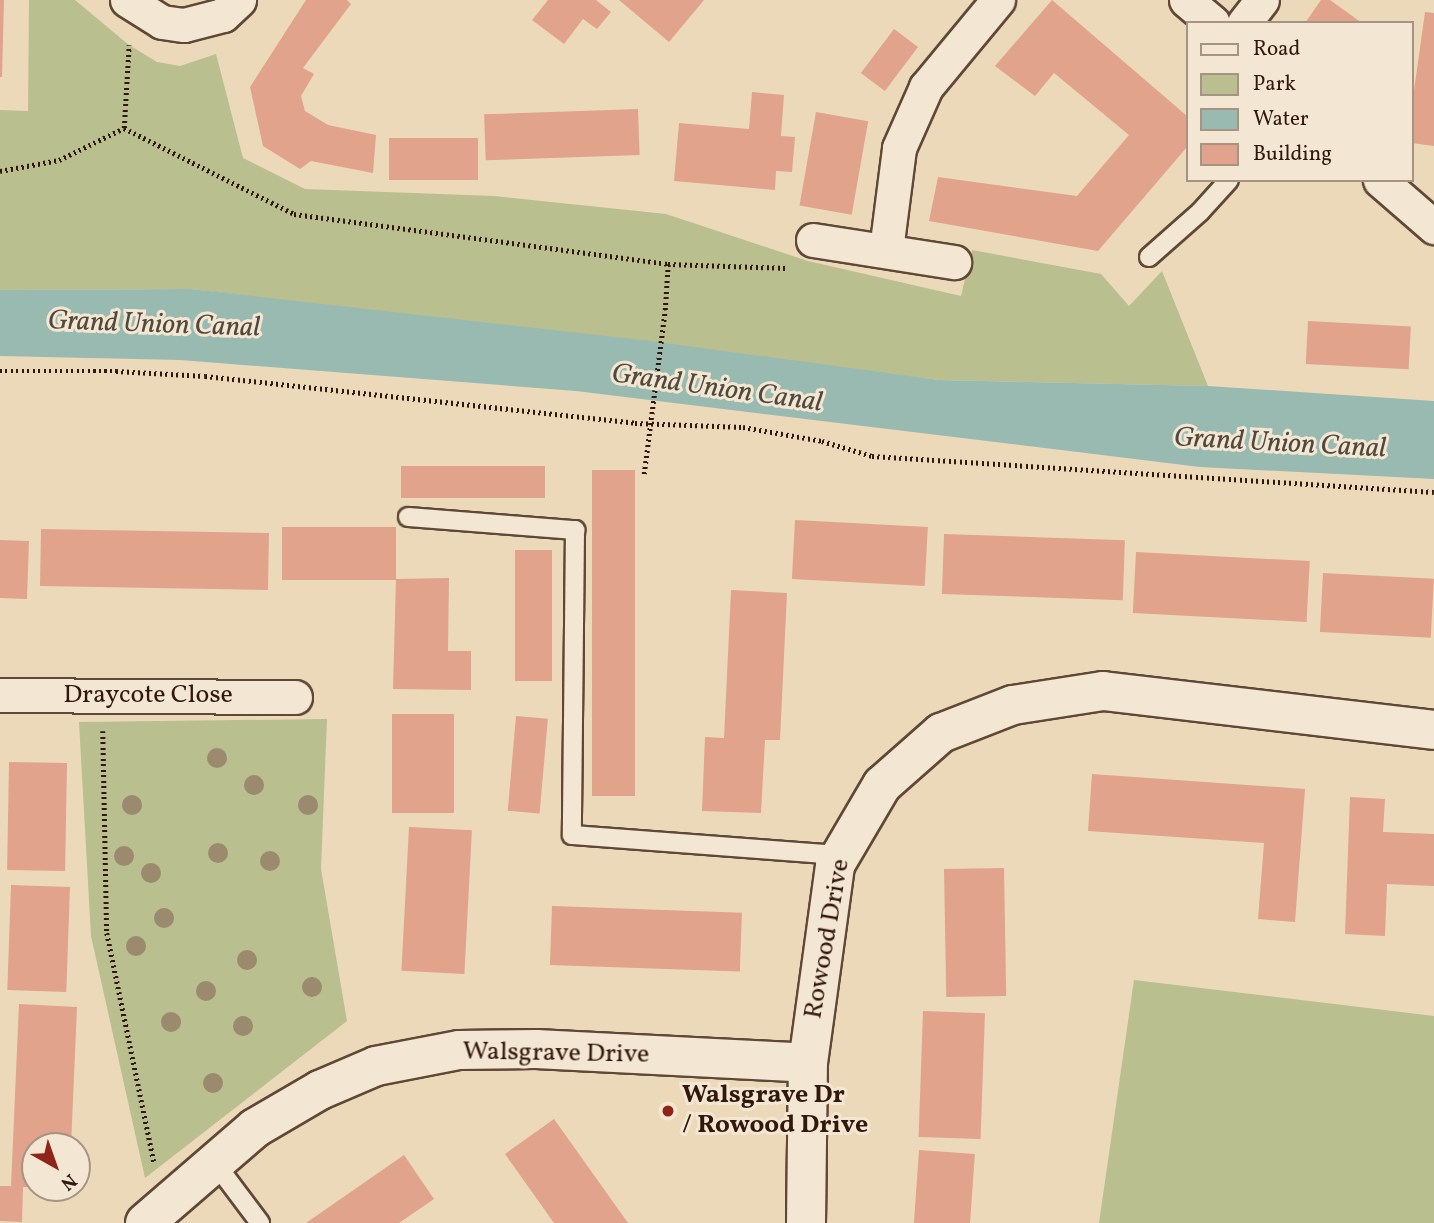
<!DOCTYPE html>
<style>
body{margin:0}
#map{position:relative;width:1434px;height:1223px;overflow:hidden;background:#ecd9b9;font-family:Vollkorn,serif}
div>[style]{position:absolute}
.green>*{inset:0;background:#b9bf8e}
.water>*{inset:0;background:#99bab1}
.building>*{inset:0;background:#e1a38c;transform-origin:0 0}
.path>*{height:4.5px;margin-top:-2.25px;transform-origin:0;background:repeating-linear-gradient(90deg,#32170c 0 2px,transparent 0 5.5px)}
.roads{filter:drop-shadow(2px 0 #604837) drop-shadow(-2px 0 #604837) drop-shadow(0 2px #604837) drop-shadow(0 -2px #604837)}
.lane>*{height:18px;margin:-9px;padding:0 9px;transform-origin:9px;border-radius:9px;background:#f3e6d2}
.street>*{height:33px;margin:-16.5px;padding:0 16.5px;transform-origin:16.5px;border-radius:16.5px;background:#f3e6d2}
.secondary>*{height:38px;margin:-19px;padding:0 19px;transform-origin:19px;border-radius:19px;background:#f3e6d2}
.path-bridge>*{height:4.5px;margin-top:-2.25px;transform-origin:0;background:repeating-linear-gradient(90deg,#32170c 0 2px,transparent 0 5.5px)}
.trees>*{width:20px;height:20px;margin:-10px;border-radius:50%;background:#9c8a6f}
.dots>*{width:19px;height:19px;translate:-50% -50%;box-sizing:border-box;border:4px solid #f3e6d2;border-radius:50%}
span{translate:-50% -50%;white-space:nowrap;text-align:center;line-height:1.15;-webkit-text-stroke:6px #f3e6d2;paint-order:stroke}
.street-label{font-size:26px;color:#32170c}
.poi-label{font-size:26px;color:#32170c;font-weight:700}
.left{translate:0 -50%;text-align:left}
.water-label{font-size:28px;color:#51483e;font-style:italic}
.legend{position:absolute;left:1186px;top:21px;width:228px;height:161px;box-sizing:border-box;background:#f3e6d2;border:2px solid #a69383;margin:0;padding:9px 12px;list-style:none;font-size:21px;color:#32170c}
.legend li{display:flex;align-items:center;gap:14px;height:35px}
.legend b{width:35px;border:2px solid #a69383}
.north{position:absolute;left:21px;top:1132px;width:70px;height:70px;box-sizing:border-box;background:#f3e6d2;border:2px solid #a69383;border-radius:50%;rotate:140deg;font-size:19px;font-weight:700;line-height:28px;text-align:center;color:#32170c}
.north::after{content:'';display:block;margin:auto;width:24px;height:32px;background:#8f2418;clip-path:polygon(50% 0,100% 100%,50% 72%,0 100%)}
</style>
<div id="map">
<div class="green">
<div style="clip-path:polygon(29px 0,75px 0,129px 45px,157px 62px,180px 66px,216px 54px,243px 158px,305px 189px,494px 196px,666px 214px,808px 261px,961px 296px,972px 250px,1101px 274px,1129px 306px,1162px 271px,1208px 386px,939px 380px,191px 289px,0 290px,0 110px,28px 111px)"></div>
<div style="clip-path:polygon(327px 719px,321px 869px,347px 1021px,145px 1178px,91px 936px,79px 722px)"></div>
<div style="clip-path:polygon(1134px 980px,1434px 1016px,1434px 1223px,1099px 1223px)"></div>
</div>
<div class="water">
<div style="clip-path:polygon(191px 289px,650px 341px,939px 380px,1208px 386px,1434px 401px,1434px 479px,1200px 467px,576px 391px,180px 360px,0 356px,0 290px)"></div>
</div>
<div class="building">
<div style="clip-path:polygon(0 0,4px 0,2px 77px,0 77px)"></div>
<div style="clip-path:polygon(306px 0,347px 0,351px 4px,303px 68px,314px 74px,301px 96px,305px 111px,328px 125px,376px 135px,373px 173px,311px 161px,300px 169px,263px 146px,250px 87px)"></div>
<div style="clip-path:polygon(548px 0,596px 0,611px 12px,597px 29px,583px 19px,564px 44px,532px 20px)"></div>
<div style="clip-path:polygon(619px 0,704px 0,669px 42px)"></div>
<div style="clip-path:polygon(1052px 0,1187px 116px,1187px 147px,1098px 251px,929px 221px,938px 177px,1077px 196px,1129px 135px,1054px 73px,1035px 96px,995px 66px)"></div>
<div style="clip-path:polygon(1321px 0,1330px 0,1362px 23px,1305px 23px)"></div>
<div style="clip-path:polygon(1425px 12px,1434px 13px,1434px 146px,1411px 143px,1411px 112px)"></div>
<div style="left:894px;top:29px;width:30px;height:55px;rotate:37deg"></div>
<div style="clip-path:polygon(752px 92px,784px 95px,781px 136px,795px 137px,792px 172px,776px 171px,775px 190px,674px 181px,679px 123px,749px 129px)"></div>
<div style="left:638px;top:109px;width:46px;height:154px;rotate:88deg"></div>
<div style="left:816px;top:112px;width:53px;height:95px;rotate:10deg"></div>
<div style="left:389px;top:138px;width:89px;height:42px"></div>
<div style="left:1308px;top:321px;width:103px;height:43px;rotate:3deg"></div>
<div style="left:545px;top:466px;width:32px;height:144px;rotate:90deg"></div>
<div style="left:592px;top:470px;width:43px;height:326px"></div>
<div style="left:795px;top:520px;width:133px;height:59px;rotate:3deg"></div>
<div style="left:282px;top:527px;width:114px;height:53px"></div>
<div style="left:41px;top:529px;width:228px;height:57px;rotate:1deg"></div>
<div style="left:944px;top:534px;width:181px;height:60px;rotate:2deg"></div>
<div style="left:0;top:540px;width:29px;height:58px;rotate:2deg"></div>
<div style="left:515px;top:550px;width:37px;height:131px"></div>
<div style="left:1136px;top:552px;width:174px;height:61px;rotate:3deg"></div>
<div style="left:1323px;top:573px;width:111px;height:59px;rotate:3deg"></div>
<div style="clip-path:polygon(449px 578px,448px 651px,471px 651px,471px 690px,393px 689px,396px 579px)"></div>
<div style="clip-path:polygon(731px 590px,787px 593px,780px 740px,765px 740px,761px 813px,702px 811px,705px 737px,724px 738px)"></div>
<div style="left:392px;top:714px;width:62px;height:99px"></div>
<div style="left:516px;top:716px;width:32px;height:95px;rotate:5deg"></div>
<div style="left:9px;top:762px;width:58px;height:108px;rotate:1deg"></div>
<div style="clip-path:polygon(1092px 774px,1305px 789px,1295px 922px,1258px 919px,1264px 843px,1088px 831px)"></div>
<div style="clip-path:polygon(1350px 797px,1385px 799px,1383px 832px,1434px 834px,1434px 886px,1387px 884px,1385px 936px,1345px 934px)"></div>
<div style="left:409px;top:827px;width:63px;height:144px;rotate:3deg"></div>
<div style="left:1004px;top:868px;width:128px;height:60px;rotate:89deg"></div>
<div style="left:11px;top:885px;width:59px;height:105px;rotate:2deg"></div>
<div style="left:552px;top:906px;width:190px;height:59px;rotate:2deg"></div>
<div style="clip-path:polygon(19px 1004px,77px 1007px,71px 1146px,35px 1146px,35px 1187px,23px 1187px,22px 1222px,0 1221px,0 1186px,11px 1186px)"></div>
<div style="left:923px;top:1011px;width:62px;height:126px;rotate:2deg"></div>
<div style="clip-path:polygon(554px 1119px,628px 1223px,554px 1223px,505px 1154px)"></div>
<div style="left:919px;top:1150px;width:56px;height:73px;rotate:4deg"></div>
<div style="clip-path:polygon(404px 1155px,434px 1199px,399px 1223px,306px 1223px)"></div>
</div>
<div class="path">
<div style="left:124px;top:128px;width:83px;rotate:-86.6deg"></div>
<div style="left:0;top:171px;width:60px;rotate:-10.6deg"></div>
<div style="left:59px;top:160px;width:72px;rotate:-26.2deg"></div>
<div style="left:124px;top:128px;width:191px;rotate:26.8deg"></div>
<div style="left:294px;top:214px;width:377px;rotate:7.6deg"></div>
<div style="left:668px;top:264px;width:119px;rotate:1.9deg"></div>
<div style="left:665px;top:310px;width:46px;rotate:-86.3deg"></div>
<div style="left:0;top:371px;width:116px"></div>
<div style="left:116px;top:371px;width:89px;rotate:3.2deg"></div>
<div style="left:205px;top:376px;width:433px;rotate:6.2deg"></div>
<div style="left:635px;top:423px;width:108px;rotate:2.1deg"></div>
<div style="left:743px;top:427px;width:80px;rotate:10deg"></div>
<div style="left:822px;top:441px;width:52px;rotate:16.7deg"></div>
<div style="left:872px;top:456px;width:563px;rotate:3.67deg"></div>
<div style="left:103px;top:731px;width:202px;rotate:88.9deg"></div>
<div style="left:107px;top:933px;width:234px;rotate:78.4deg"></div>
</div>
<div class="roads">
<div class="lane">
<div style="left:1149px;top:257px;width:68px;rotate:-41.4deg"></div>
<div style="left:1200px;top:212px;width:43px;rotate:-47.8deg"></div>
<div style="left:408px;top:517px;width:168px;rotate:4.5deg"></div>
<div style="left:575px;top:530px;width:305px;rotate:90.6deg"></div>
<div style="left:572px;top:835px;width:268px;rotate:4.3deg"></div>
<div style="left:215px;top:1163px;width:75px;rotate:53.1deg"></div>
</div>
<div class="street">
<div style="left:127px;top:0;width:41px;rotate:32.2deg"></div>
<div style="left:162px;top:22px;width:22px;rotate:8deg"></div>
<div style="left:184px;top:25px;width:40px;rotate:-14.4deg"></div>
<div style="left:223px;top:15px;width:22px;rotate:-43deg"></div>
<div style="left:1186px;top:0;width:35px;rotate:40deg"></div>
<div style="left:1244px;top:23px;width:29px;rotate:-52deg"></div>
<div style="left:1380px;top:180px;width:72px;rotate:41deg"></div>
<div style="left:813px;top:240px;width:143px;rotate:8.9deg"></div>
<div style="left:886px;top:250px;width:103px;rotate:-82.7deg"></div>
<div style="left:899px;top:148px;width:67px;rotate:-66.1deg"></div>
<div style="left:926px;top:87px;width:113px;rotate:-50.4deg"></div>
<div style="left:0;top:695px;width:295px;rotate:0.4deg"></div>
</div>
<div class="secondary">
<div style="left:145px;top:1223px;width:145px;rotate:-40.8deg"></div>
<div style="left:255px;top:1128px;width:75px;rotate:-30.3deg"></div>
<div style="left:320px;top:1090px;width:61px;rotate:-23.2deg"></div>
<div style="left:376px;top:1066px;width:85px;rotate:-10.9deg"></div>
<div style="left:459px;top:1050px;width:77px;rotate:-0.7deg"></div>
<div style="left:536px;top:1049px;width:272px;rotate:2.9deg"></div>
<div style="left:806px;top:1223px;width:160px;rotate:-89.3deg"></div>
<div style="left:808px;top:1063px;width:200px;rotate:-82.2deg"></div>
<div style="left:835px;top:865px;width:93px;rotate:-59.6deg"></div>
<div style="left:882px;top:785px;width:79px;rotate:-41.4deg"></div>
<div style="left:941px;top:733px;width:77px;rotate:-21.3deg"></div>
<div style="left:1013px;top:705px;width:91px;rotate:-8.8deg"></div>
<div style="left:1103px;top:691px;width:333px;rotate:6.7deg"></div>
</div>
</div>
<div class="path-bridge">
<div style="left:644px;top:474px;width:165px;rotate:-82.7deg"></div>
</div>
<div class="trees">
<div style="left:217px;top:758px"></div>
<div style="left:254px;top:785px"></div>
<div style="left:132px;top:805px"></div>
<div style="left:308px;top:805px"></div>
<div style="left:218px;top:853px"></div>
<div style="left:124px;top:856px"></div>
<div style="left:270px;top:861px"></div>
<div style="left:151px;top:873px"></div>
<div style="left:164px;top:918px"></div>
<div style="left:136px;top:946px"></div>
<div style="left:247px;top:960px"></div>
<div style="left:312px;top:987px"></div>
<div style="left:206px;top:991px"></div>
<div style="left:171px;top:1022px"></div>
<div style="left:243px;top:1026px"></div>
<div style="left:213px;top:1083px"></div>
</div>
<div class="dots">
<div style="left:668px;top:1111px;background:#8f2418"></div>
</div>
<div class="street-label">
<span style="left:148px;top:696px">Draycote Close</span>
<span style="left:828px;top:939px;rotate:-80deg">Rowood Drive</span>
<span style="left:556px;top:1054px;rotate:1deg">Walsgrave Drive</span>
</div>
<div class="poi-label">
<span class="left" style="left:682px;top:1111px">Walsgrave Dr<br>/ Rowood Drive</span>
</div>
<div class="water-label">
<span style="left:154px;top:325px;rotate:2deg">Grand Union Canal</span>
<span style="left:717px;top:389px;rotate:8deg">Grand Union Canal</span>
<span style="left:1280px;top:444px;rotate:3deg">Grand Union Canal</span>
</div>
<ul class="legend">
<li><b style="height:9px;background:#f3e6d2"></b>Road</li>
<li><b style="height:19px;background:#b9bf8e"></b>Park</li>
<li><b style="height:19px;background:#99bab1"></b>Water</li>
<li><b style="height:19px;background:#e1a38c"></b>Building</li>
</ul>
<div class="north">N</div>
</div>
